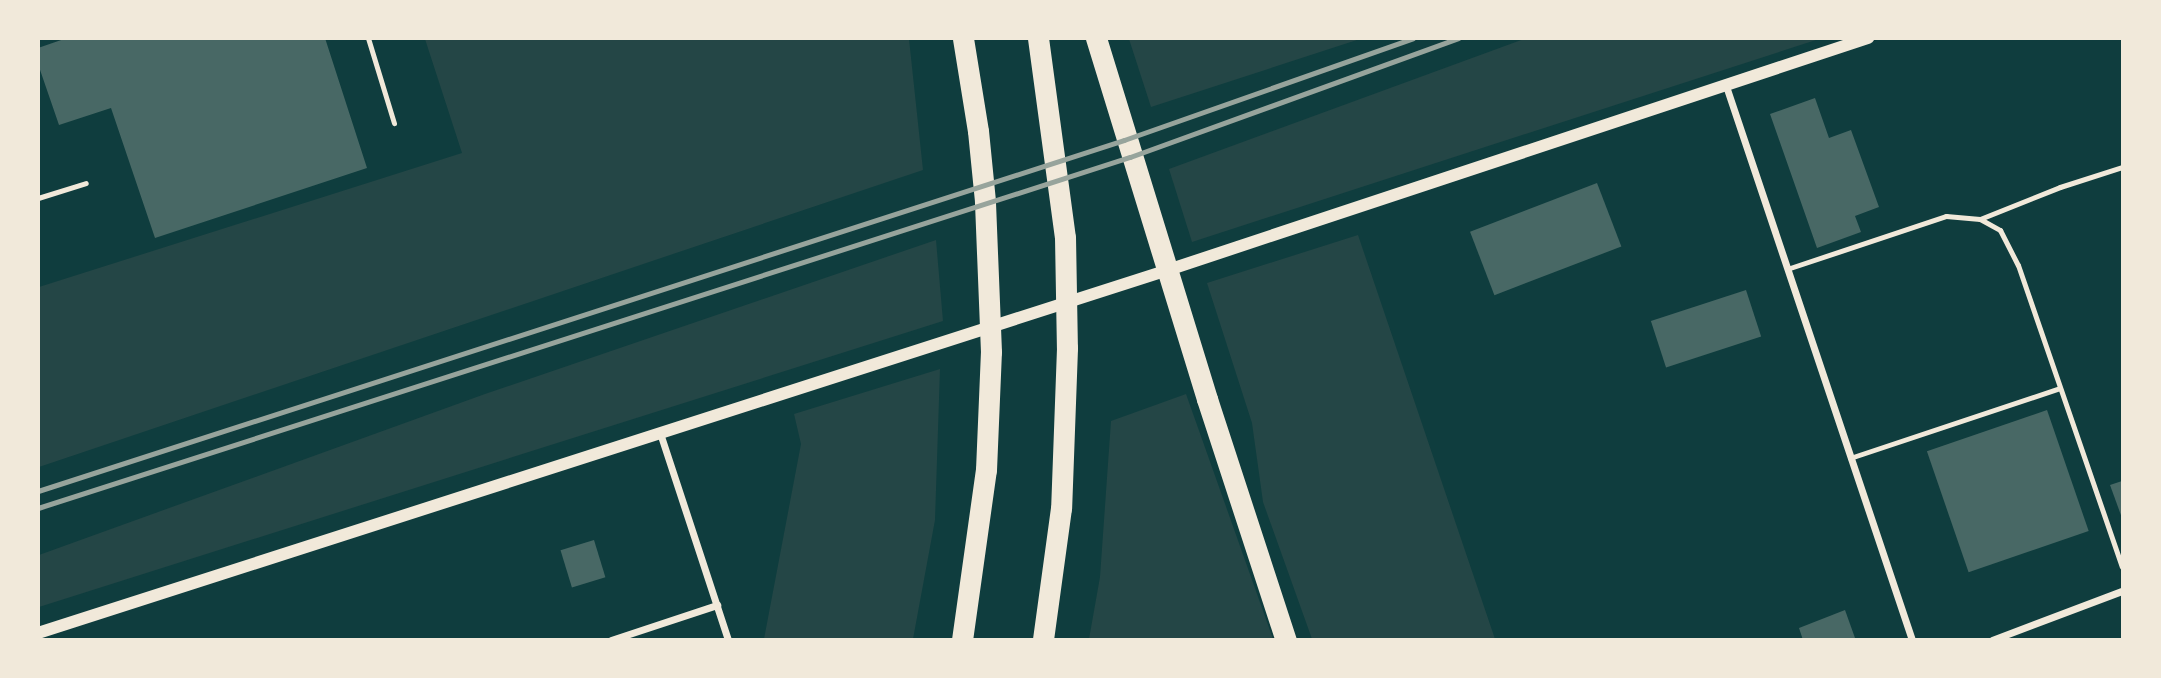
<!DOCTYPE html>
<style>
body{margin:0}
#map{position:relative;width:2161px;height:678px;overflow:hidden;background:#0f3d3e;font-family:Jost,sans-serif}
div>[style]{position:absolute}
.green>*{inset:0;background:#244646}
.building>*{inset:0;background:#486865;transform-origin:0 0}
.service>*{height:5px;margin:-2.5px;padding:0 2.5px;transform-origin:2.5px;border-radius:2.5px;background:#f1e9da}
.minor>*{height:7px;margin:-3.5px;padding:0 3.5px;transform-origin:3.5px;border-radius:3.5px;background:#f1e9da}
.tertiary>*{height:12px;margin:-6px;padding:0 6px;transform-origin:6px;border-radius:6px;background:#f1e9da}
.motorway>*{height:21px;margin:-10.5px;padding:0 10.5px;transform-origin:10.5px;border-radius:10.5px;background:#f1e9da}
.rail>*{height:5px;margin:-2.5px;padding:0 2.5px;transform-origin:2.5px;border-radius:2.5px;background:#97a49c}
span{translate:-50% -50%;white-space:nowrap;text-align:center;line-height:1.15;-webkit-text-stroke:6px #f1e9da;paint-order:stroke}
.frame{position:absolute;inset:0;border:40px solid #f1e9da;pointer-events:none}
</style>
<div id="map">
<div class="green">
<div style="clip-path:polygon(425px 39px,909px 39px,923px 170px,39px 467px,39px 287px,462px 153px)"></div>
<div style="clip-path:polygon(1129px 39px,1129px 38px,1360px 39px,1151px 107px)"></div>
<div style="clip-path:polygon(1524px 39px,1819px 39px,1192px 242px,1169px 169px)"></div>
<div style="clip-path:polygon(1358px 235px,1495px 639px,1312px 639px,1263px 502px,1252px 423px,1207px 283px)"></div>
<div style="clip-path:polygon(936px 240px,943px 321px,39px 607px,39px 555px,485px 394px)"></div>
<div style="clip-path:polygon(940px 369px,935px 520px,913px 639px,764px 639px,801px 444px,794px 414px)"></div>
<div style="clip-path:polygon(1186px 394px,1273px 639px,1089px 639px,1100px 577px,1111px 421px)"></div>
</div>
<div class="building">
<div style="clip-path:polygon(67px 38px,325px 38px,367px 168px,155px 238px,111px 108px,59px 125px,38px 64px,38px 48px)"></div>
<div style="clip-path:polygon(1815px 98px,1829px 138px,1851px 130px,1879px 207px,1855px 216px,1861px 232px,1817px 248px,1770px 114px)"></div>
<div style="left:1597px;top:183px;width:68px;height:136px;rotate:69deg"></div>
<div style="left:1746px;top:290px;width:49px;height:100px;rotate:72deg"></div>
<div style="left:2047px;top:410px;width:128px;height:127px;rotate:71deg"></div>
<div style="clip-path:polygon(2122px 481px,2122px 518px,2110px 485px)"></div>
<div style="left:594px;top:540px;width:39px;height:35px;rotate:73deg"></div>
<div style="clip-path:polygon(1845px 610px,1855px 638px,1803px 640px,1799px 628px)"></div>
</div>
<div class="service">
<div style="left:368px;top:38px;width:89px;rotate:73deg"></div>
<div style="left:38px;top:198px;width:50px;rotate:-17.4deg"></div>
<div style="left:1980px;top:219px;width:86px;rotate:-21.8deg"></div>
<div style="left:2060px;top:187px;width:65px;rotate:-17.9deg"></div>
<div style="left:1787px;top:269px;width:168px;rotate:-18.4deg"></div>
<div style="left:1946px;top:216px;width:34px;rotate:5deg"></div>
<div style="left:1980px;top:219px;width:23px;rotate:29deg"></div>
<div style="left:2000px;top:230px;width:39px;rotate:63deg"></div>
<div style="left:2018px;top:265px;width:319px;rotate:71deg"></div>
<div style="left:1850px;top:458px;width:221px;rotate:-18.4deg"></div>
</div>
<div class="minor">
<div style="left:1726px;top:86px;width:584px;rotate:71.44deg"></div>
<div style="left:660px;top:433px;width:218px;rotate:71.8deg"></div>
<div style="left:611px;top:640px;width:112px;rotate:-18.3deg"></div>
<div style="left:1992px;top:640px;width:139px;rotate:-20.7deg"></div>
</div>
<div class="tertiary">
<div style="left:38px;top:633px;width:1184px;rotate:-17.81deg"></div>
<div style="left:1165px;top:271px;width:741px;rotate:-18.34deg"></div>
</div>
<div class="motorway">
<div style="left:1038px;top:38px;width:201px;rotate:82.3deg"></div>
<div style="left:1065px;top:237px;width:111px;rotate:89deg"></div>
<div style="left:1067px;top:348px;width:160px;rotate:92.1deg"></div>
<div style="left:1061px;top:508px;width:133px;rotate:97.8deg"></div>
<div style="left:1096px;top:38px;width:378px;rotate:72.9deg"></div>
<div style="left:1207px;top:399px;width:254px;rotate:71.9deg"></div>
<div style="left:962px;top:640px;width:172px;rotate:-82deg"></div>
<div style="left:986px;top:470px;width:118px;rotate:-87.6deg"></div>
<div style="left:991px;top:352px;width:151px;rotate:-92.3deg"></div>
<div style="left:985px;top:201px;width:70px;rotate:-95.7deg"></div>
<div style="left:978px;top:131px;width:94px;rotate:-99.2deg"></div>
</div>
<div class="rail">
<div style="left:38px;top:491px;width:1141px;rotate:-17.91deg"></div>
<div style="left:1124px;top:140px;width:306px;rotate:-19.4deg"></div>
<div style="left:38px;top:508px;width:1147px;rotate:-17.82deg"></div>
<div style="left:1130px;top:157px;width:349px;rotate:-19.9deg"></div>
</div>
<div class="frame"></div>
</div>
